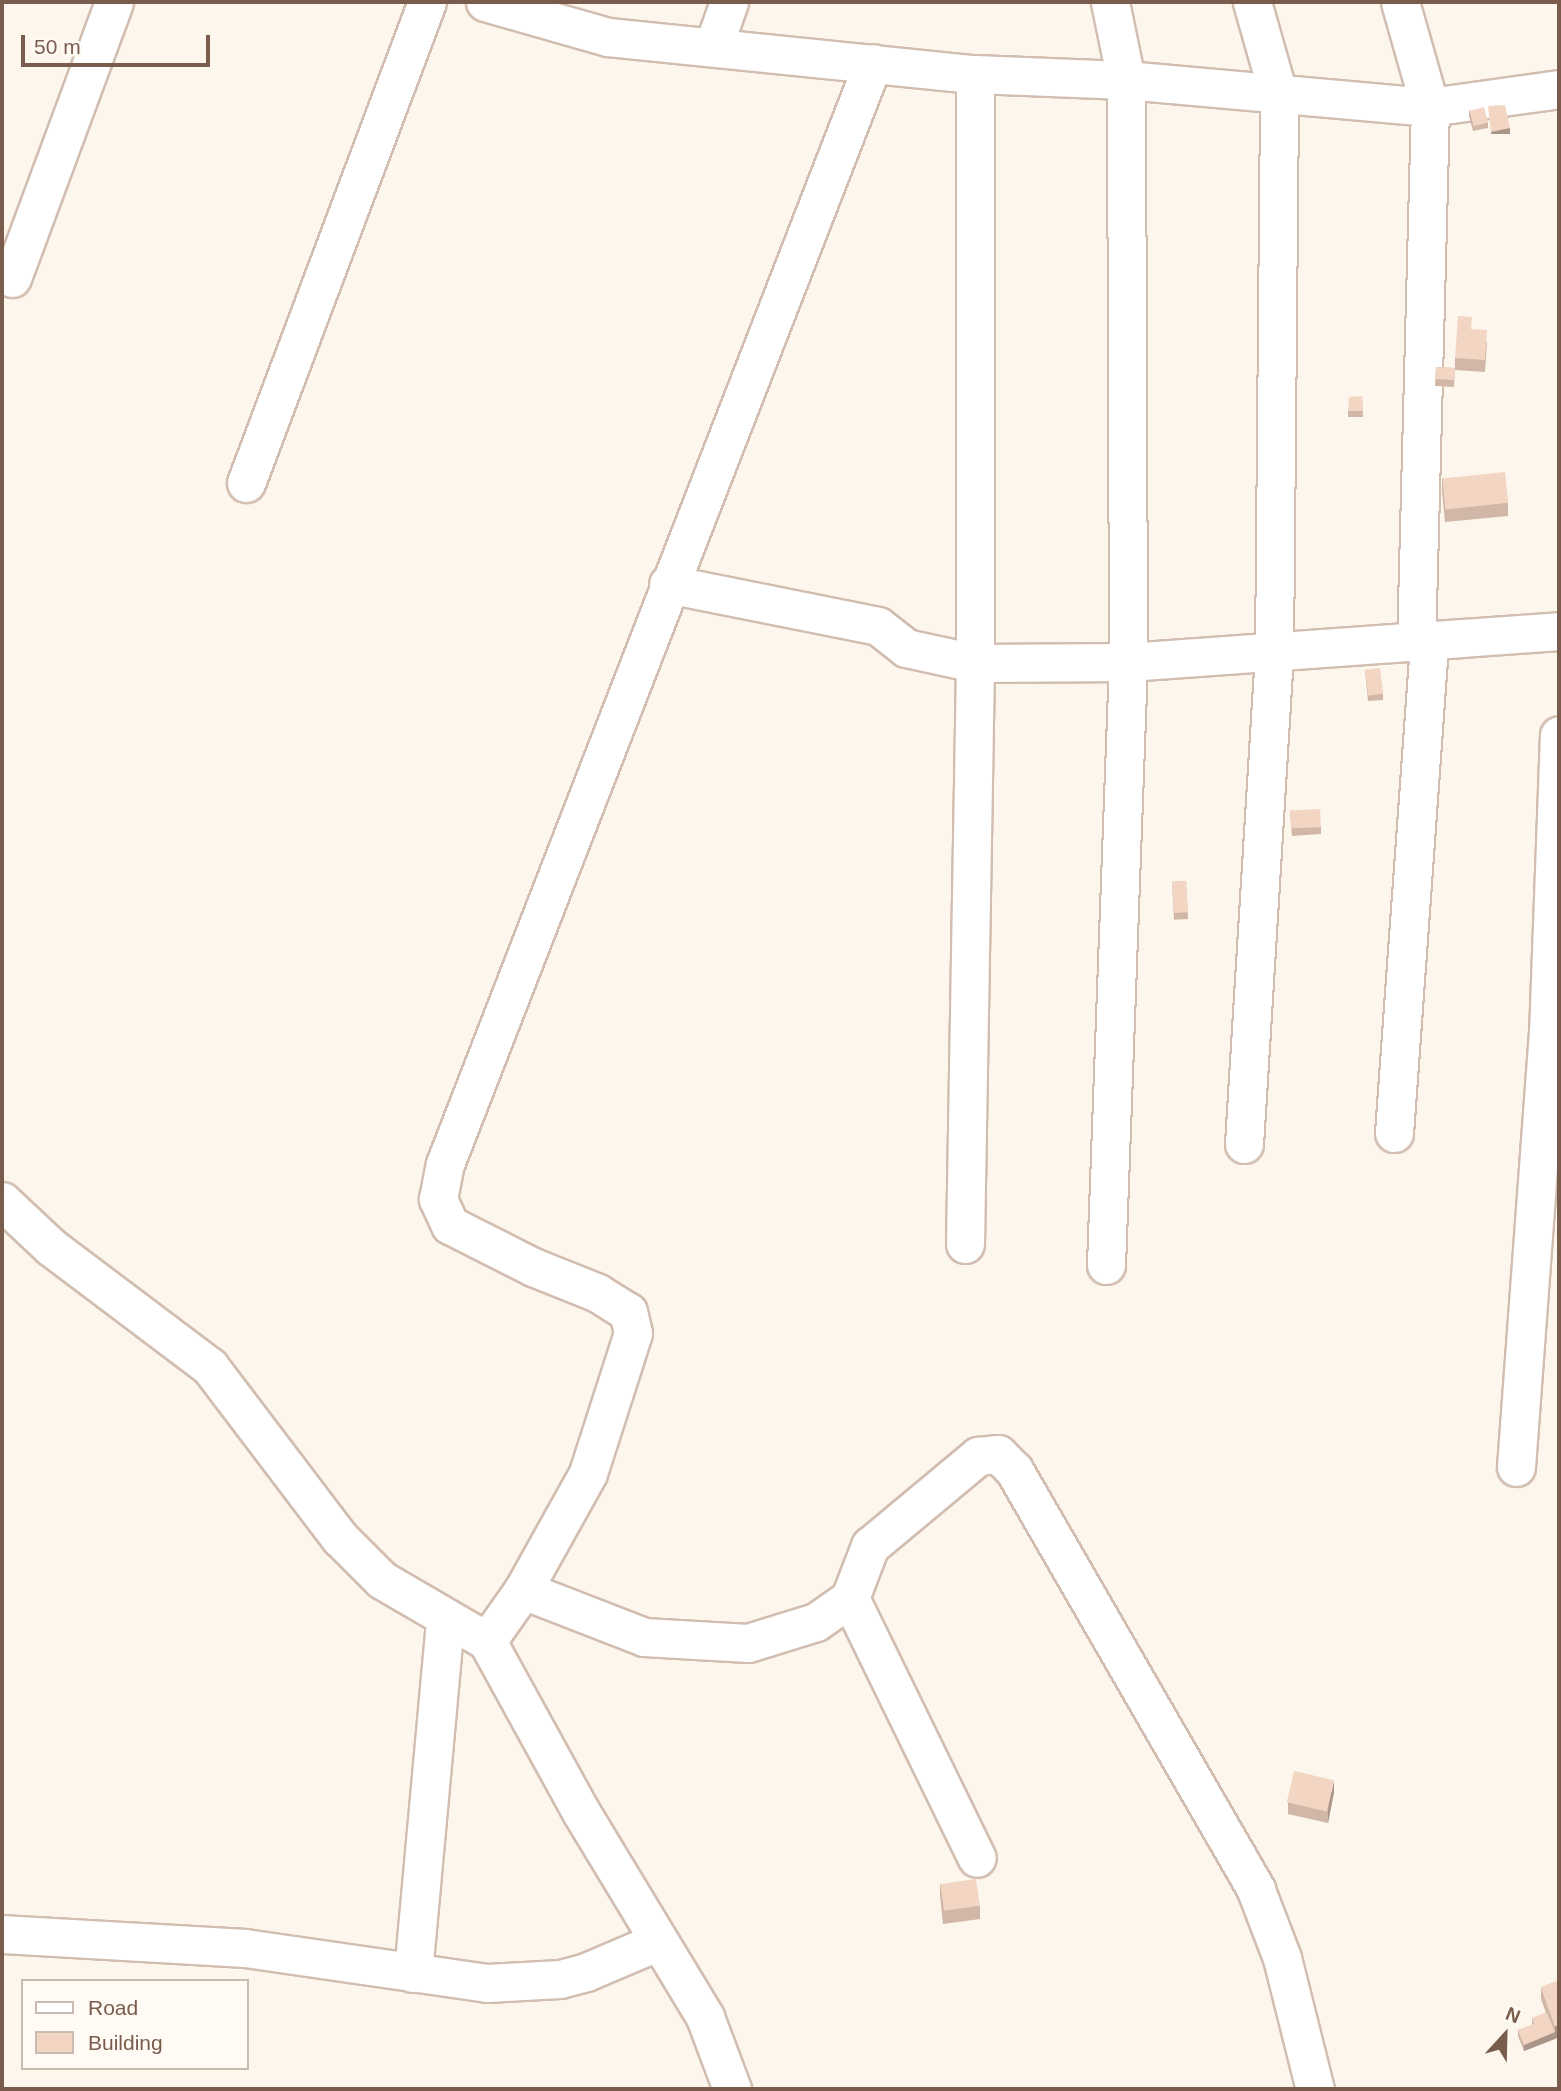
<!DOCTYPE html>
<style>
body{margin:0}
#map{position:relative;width:1561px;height:2091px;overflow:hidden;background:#fdf6ec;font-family:Arial,sans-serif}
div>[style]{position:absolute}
.roads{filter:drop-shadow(2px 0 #d1beb0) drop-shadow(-2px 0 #d1beb0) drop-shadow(0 2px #d1beb0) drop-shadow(0 -2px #d1beb0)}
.minor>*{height:37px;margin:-18.5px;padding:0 18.5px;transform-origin:18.5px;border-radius:18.5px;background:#fff}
.wall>*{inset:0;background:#d1b7a8;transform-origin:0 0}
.shaded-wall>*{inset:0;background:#aa9588;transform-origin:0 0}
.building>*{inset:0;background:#f3d5c3;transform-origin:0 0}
span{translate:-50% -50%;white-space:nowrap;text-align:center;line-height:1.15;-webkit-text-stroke:7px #fffaf3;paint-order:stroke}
.frame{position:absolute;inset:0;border:4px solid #7a5c4d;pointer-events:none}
.legend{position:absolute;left:21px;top:1979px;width:228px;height:91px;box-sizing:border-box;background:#fffaf3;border:2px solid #cabbb1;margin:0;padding:9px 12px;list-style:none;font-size:21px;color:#7a5c4d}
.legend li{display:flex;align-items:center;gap:14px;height:35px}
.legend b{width:35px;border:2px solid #cabbb1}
.north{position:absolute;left:1470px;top:2000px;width:70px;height:70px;-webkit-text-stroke:5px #fffaf3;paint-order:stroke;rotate:22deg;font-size:19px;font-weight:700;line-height:28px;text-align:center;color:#7a5c4d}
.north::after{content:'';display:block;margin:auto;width:24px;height:32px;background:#7a5c4d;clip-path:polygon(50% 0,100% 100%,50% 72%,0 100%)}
.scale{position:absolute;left:21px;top:35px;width:189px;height:32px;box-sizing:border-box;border:4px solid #7a5c4d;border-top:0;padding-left:9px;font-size:21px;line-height:24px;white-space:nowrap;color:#7a5c4d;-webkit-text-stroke:5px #fffaf3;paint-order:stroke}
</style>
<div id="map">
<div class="roads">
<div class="minor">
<div style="left:485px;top:2px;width:128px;rotate:15.9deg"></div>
<div style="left:608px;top:37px;width:369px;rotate:5.8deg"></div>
<div style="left:975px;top:74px;width:151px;rotate:2.3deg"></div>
<div style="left:1126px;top:80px;width:305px;rotate:5.1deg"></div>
<div style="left:1430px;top:107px;width:130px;rotate:-7.9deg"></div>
<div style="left:1400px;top:2px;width:109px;rotate:74.1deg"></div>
<div style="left:1430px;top:107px;width:537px;rotate:91.49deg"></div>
<div style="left:713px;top:47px;width:48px;rotate:-70.4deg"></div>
<div style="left:12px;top:278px;width:294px;rotate:-69.7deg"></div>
<div style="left:246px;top:483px;width:514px;rotate:-69.38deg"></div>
<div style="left:668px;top:584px;width:214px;rotate:11.3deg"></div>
<div style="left:878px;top:626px;width:36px;rotate:38deg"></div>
<div style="left:906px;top:648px;width:71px;rotate:12.3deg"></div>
<div style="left:975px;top:663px;width:153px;rotate:-0.4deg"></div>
<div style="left:1128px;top:662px;width:432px;rotate:-4.1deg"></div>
<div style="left:1394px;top:1133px;width:492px;rotate:-85.9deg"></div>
<div style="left:1244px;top:1144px;width:492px;rotate:-86.5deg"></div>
<div style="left:1274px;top:653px;width:556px;rotate:-89.48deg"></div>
<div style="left:1279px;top:97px;width:99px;rotate:-105.9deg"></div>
<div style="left:2px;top:1201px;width:67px;rotate:43.2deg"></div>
<div style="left:51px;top:1247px;width:199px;rotate:37deg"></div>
<div style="left:210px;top:1367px;width:215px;rotate:52.8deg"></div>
<div style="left:340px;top:1538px;width:59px;rotate:45deg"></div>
<div style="left:382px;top:1580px;width:121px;rotate:30.2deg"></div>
<div style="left:487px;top:1641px;width:62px;rotate:-54.8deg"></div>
<div style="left:523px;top:1590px;width:134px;rotate:-60.9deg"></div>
<div style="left:588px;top:1473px;width:147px;rotate:-72.2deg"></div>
<div style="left:633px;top:1333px;width:22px;rotate:-103deg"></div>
<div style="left:628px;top:1312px;width:36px;rotate:-148deg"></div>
<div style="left:598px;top:1293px;width:70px;rotate:-158.2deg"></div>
<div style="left:533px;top:1267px;width:93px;rotate:-153.2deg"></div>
<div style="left:450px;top:1225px;width:29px;rotate:-115deg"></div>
<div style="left:438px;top:1199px;width:36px;rotate:-79deg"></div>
<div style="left:445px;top:1164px;width:1181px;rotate:-68.76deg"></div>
<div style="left:965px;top:1244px;width:581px;rotate:-89.01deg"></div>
<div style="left:975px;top:663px;width:589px;rotate:-90deg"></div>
<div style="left:1106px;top:1265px;width:603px;rotate:-87.91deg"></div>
<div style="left:1128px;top:662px;width:582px;rotate:-90.2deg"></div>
<div style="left:1126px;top:80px;width:80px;rotate:-101.6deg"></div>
<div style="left:1516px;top:1467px;width:434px;rotate:-85.8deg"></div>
<div style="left:1548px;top:1034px;width:299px;rotate:-87.9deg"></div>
<div style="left:523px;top:1590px;width:130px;rotate:21.2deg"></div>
<div style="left:644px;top:1637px;width:104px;rotate:3.3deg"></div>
<div style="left:748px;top:1643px;width:71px;rotate:-17.2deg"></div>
<div style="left:816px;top:1622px;width:42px;rotate:-35.2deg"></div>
<div style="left:850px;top:1598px;width:56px;rotate:-69deg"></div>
<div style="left:870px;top:1546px;width:141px;rotate:-39.8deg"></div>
<div style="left:978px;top:1456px;width:20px;rotate:-6deg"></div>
<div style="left:998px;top:1454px;width:23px;rotate:45deg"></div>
<div style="left:1014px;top:1470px;width:485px;rotate:60deg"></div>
<div style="left:1256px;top:1890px;width:73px;rotate:69.1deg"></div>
<div style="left:1282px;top:1958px;width:135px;rotate:75.9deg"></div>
<div style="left:850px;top:1598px;width:289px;rotate:64deg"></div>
<div style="left:487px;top:1641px;width:195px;rotate:61.2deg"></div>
<div style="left:581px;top:1812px;width:240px;rotate:58.8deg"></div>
<div style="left:705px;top:2017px;width:77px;rotate:69.4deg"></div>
<div style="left:2px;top:1934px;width:243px;rotate:3.3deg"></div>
<div style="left:245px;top:1948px;width:245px;rotate:8.2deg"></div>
<div style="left:487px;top:1983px;width:73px;rotate:-3.1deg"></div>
<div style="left:560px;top:1979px;width:27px;rotate:-15deg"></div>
<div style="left:586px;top:1972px;width:79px;rotate:-23deg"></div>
<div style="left:413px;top:1973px;width:356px;rotate:-84.8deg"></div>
</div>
</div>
<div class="wall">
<div style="clip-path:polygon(1469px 110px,1488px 122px,1488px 128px,1473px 131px,1469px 116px)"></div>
<div style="clip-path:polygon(1472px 329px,1487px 343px,1485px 372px,1455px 370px,1455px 358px)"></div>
<div style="left:1436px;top:367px;width:19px;height:19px;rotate:3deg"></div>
<div style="clip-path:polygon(1362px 396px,1363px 417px,1348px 417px,1348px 411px)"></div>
<div style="clip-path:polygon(1442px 478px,1508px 503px,1508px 516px,1445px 522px,1442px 491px)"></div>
<div style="clip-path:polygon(1365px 670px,1383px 694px,1383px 700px,1368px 701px)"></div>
<div style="clip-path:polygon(1290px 812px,1321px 827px,1321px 834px,1292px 836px)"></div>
<div style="left:1186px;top:881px;width:38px;height:14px;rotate:87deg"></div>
<div style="clip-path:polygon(1334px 1792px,1328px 1823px,1288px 1814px,1288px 1802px)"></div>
<div style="clip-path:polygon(940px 1884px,980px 1906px,980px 1919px,943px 1924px,940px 1896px)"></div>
<div style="clip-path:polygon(1541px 1987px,1559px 2037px,1524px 2051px,1518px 2036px,1518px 2030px,1532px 2025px,1532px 2018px,1546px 2013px,1541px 1999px)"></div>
</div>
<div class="shaded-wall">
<div style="left:1510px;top:128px;width:6px;height:19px;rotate:90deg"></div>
<div style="clip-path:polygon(1334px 1780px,1334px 1792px,1328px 1823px,1328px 1810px)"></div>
<div style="clip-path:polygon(1559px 2025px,1559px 2037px,1555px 2039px,1555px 2026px)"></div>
<div style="clip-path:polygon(1555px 2032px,1555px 2039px,1524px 2051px,1524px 2045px)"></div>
</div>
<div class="building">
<div style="clip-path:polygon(1505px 105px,1510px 128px,1491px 132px,1488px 106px)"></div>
<div style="left:1484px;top:107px;width:16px;height:15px;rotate:75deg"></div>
<div style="clip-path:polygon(1458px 316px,1472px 317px,1471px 329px,1487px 330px,1485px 360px,1455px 358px)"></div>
<div style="left:1436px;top:367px;width:19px;height:12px;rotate:3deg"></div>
<div style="clip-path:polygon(1362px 396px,1363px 411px,1348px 411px,1349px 397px)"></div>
<div style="left:1505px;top:472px;width:31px;height:63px;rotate:84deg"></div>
<div style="left:1380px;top:668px;width:26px;height:15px;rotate:83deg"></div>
<div style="left:1320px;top:809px;width:18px;height:30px;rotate:87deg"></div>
<div style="left:1186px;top:881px;width:31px;height:14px;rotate:86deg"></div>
<div style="left:1294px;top:1771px;width:41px;height:32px;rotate:13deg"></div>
<div style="left:976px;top:1879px;width:27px;height:36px;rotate:82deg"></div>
<div style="clip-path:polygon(1559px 1980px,1559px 2025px,1555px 2026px,1541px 1987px)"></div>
<div style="clip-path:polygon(1547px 2013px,1555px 2032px,1524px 2045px,1518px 2030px,1534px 2024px,1532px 2018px)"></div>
</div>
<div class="frame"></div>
<ul class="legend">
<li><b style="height:9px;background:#fff"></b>Road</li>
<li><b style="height:19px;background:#f3d5c3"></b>Building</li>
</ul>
<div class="north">N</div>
<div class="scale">50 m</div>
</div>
